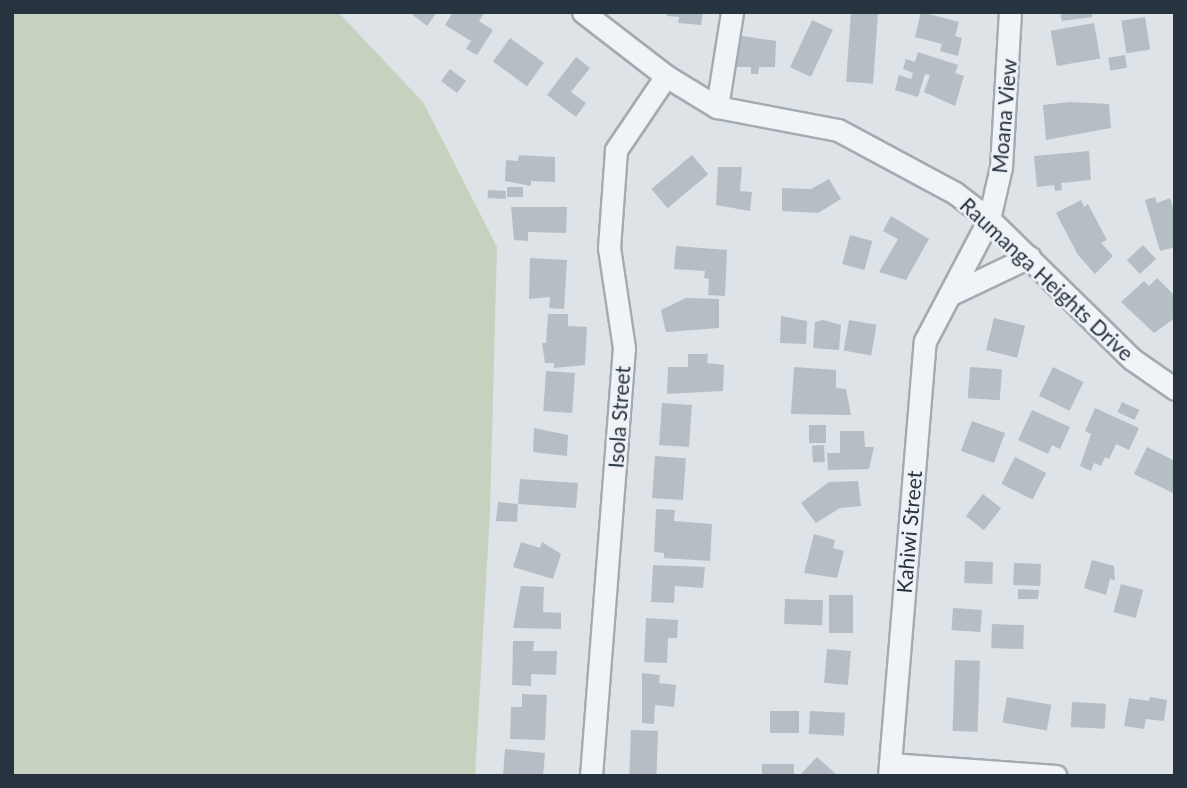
<!DOCTYPE html>
<style>
body{margin:0}
#map{position:relative;width:1187px;height:788px;overflow:hidden;background:#dee3e8;font-family:Lato,sans-serif}
div>[style]{position:absolute}
.green>*{inset:0;background:#c6d2bf}
.building>*{inset:0;background:#b5bdc5;transform-origin:0 0}
.roads{filter:drop-shadow(2px 0 #a3abb2) drop-shadow(-2px 0 #a3abb2) drop-shadow(0 2px #a3abb2) drop-shadow(0 -2px #a3abb2)}
.minor>*{height:21px;margin:-10.5px;padding:0 10.5px;transform-origin:10.5px;border-radius:10.5px;background:#f1f4f6}
span{translate:-50% -50%;white-space:nowrap;text-align:center;line-height:1.15;-webkit-text-stroke:5px #eef2f6;paint-order:stroke}
.street-label{font-size:21px;color:#27333f}
.frame{position:absolute;inset:0;border:14px solid #27333f;pointer-events:none}
</style>
<div id="map">
<div class="green">
<div style="clip-path:polygon(12px 12px,338px 12px,423px 102px,497px 247px,490px 511px,475px 776px,12px 776px)"></div>
</div>
<div class="building">
<div style="clip-path:polygon(409px 12px,437px 12px,427px 26px)"></div>
<div style="clip-path:polygon(453px 12px,485px 12px,479px 21px,493px 30px,477px 55px,466px 49px,471px 41px,445px 25px)"></div>
<div style="clip-path:polygon(668px 12px,703px 12px,701px 25px,678px 23px,679px 17px,667px 16px)"></div>
<div style="left:851px;top:12px;width:27px;height:70px;rotate:4deg"></div>
<div style="clip-path:polygon(921px 12px,959px 22px,955px 36px,962px 38px,958px 56px,940px 51px,942px 44px,915px 37px)"></div>
<div style="clip-path:polygon(1060px 12px,1092px 12px,1092px 17px,1062px 21px)"></div>
<div style="left:1145px;top:17px;width:33px;height:24px;rotate:81deg"></div>
<div style="left:812px;top:20px;width:23px;height:52px;rotate:25deg"></div>
<div style="left:1094px;top:23px;width:36px;height:44px;rotate:80deg"></div>
<div style="clip-path:polygon(736px 35px,776px 41px,775px 67px,759px 67px,758px 74px,751px 74px,751px 67px,736px 67px)"></div>
<div style="left:510px;top:38px;width:42px;height:29px;rotate:36deg"></div>
<div style="clip-path:polygon(918px 52px,958px 65px,955px 73px,964px 76px,955px 106px,924px 92px,930px 75px,925px 74px,918px 97px,895px 90px,899px 75px,911px 79px,913px 73px,903px 69px,906px 59px,915px 62px)"></div>
<div style="left:1125px;top:55px;width:13px;height:17px;rotate:81deg"></div>
<div style="clip-path:polygon(576px 57px,590px 68px,571px 92px,586px 103px,576px 117px,547px 95px)"></div>
<div style="left:450px;top:69px;width:20px;height:15px;rotate:37deg"></div>
<div style="clip-path:polygon(1070px 102px,1109px 104px,1111px 128px,1046px 140px,1043px 105px)"></div>
<div style="clip-path:polygon(1089px 151px,1091px 180px,1061px 183px,1062px 190px,1055px 191px,1054px 185px,1037px 187px,1034px 156px)"></div>
<div style="clip-path:polygon(519px 155px,555px 157px,555px 182px,531px 181px,531px 186px,505px 181px,506px 160px,518px 161px)"></div>
<div style="left:692px;top:155px;width:25px;height:53px;rotate:50deg"></div>
<div style="clip-path:polygon(718px 167px,742px 167px,740px 191px,752px 192px,750px 211px,716px 205px)"></div>
<div style="clip-path:polygon(829px 179px,841px 199px,818px 213px,782px 211px,782px 188px,811px 189px)"></div>
<div style="left:507px;top:187px;width:16px;height:10px"></div>
<div style="left:488px;top:190px;width:18px;height:8px;rotate:3deg"></div>
<div style="clip-path:polygon(1155px 197px,1157px 203px,1170px 198px,1175px 213px,1175px 247px,1160px 251px,1145px 200px)"></div>
<div style="clip-path:polygon(1081px 200px,1084px 207px,1088px 204px,1107px 240px,1101px 243px,1113px 256px,1095px 274px,1078px 255px,1056px 213px)"></div>
<div style="clip-path:polygon(511px 207px,567px 207px,566px 233px,528px 232px,528px 241px,514px 240px)"></div>
<div style="clip-path:polygon(891px 216px,929px 239px,906px 280px,879px 272px,898px 239px,883px 231px)"></div>
<div style="left:850px;top:235px;width:23px;height:30px;rotate:15deg"></div>
<div style="left:1143px;top:245px;width:19px;height:22px;rotate:47deg"></div>
<div style="clip-path:polygon(676px 246px,727px 250px,725px 296px,708px 295px,709px 279px,704px 278px,705px 271px,674px 269px)"></div>
<div style="clip-path:polygon(530px 258px,567px 260px,564px 309px,549px 308px,550px 297px,529px 299px)"></div>
<div style="clip-path:polygon(1157px 278px,1175px 296px,1175px 318px,1154px 333px,1121px 302px,1144px 281px,1149px 286px)"></div>
<div style="clip-path:polygon(686px 298px,719px 299px,719px 328px,666px 332px,661px 310px)"></div>
<div style="clip-path:polygon(548px 314px,568px 314px,568px 326px,587px 327px,585px 365px,554px 368px,554px 363px,545px 363px,542px 343px,546px 343px)"></div>
<div style="clip-path:polygon(781px 316px,807px 321px,806px 344px,780px 343px)"></div>
<div style="left:994px;top:318px;width:32px;height:33px;rotate:14deg"></div>
<div style="clip-path:polygon(823px 320px,841px 325px,839px 350px,813px 348px,815px 322px)"></div>
<div style="left:849px;top:320px;width:28px;height:31px;rotate:10deg"></div>
<div style="clip-path:polygon(688px 354px,708px 354px,707px 363px,724px 365px,723px 391px,667px 394px,668px 367px,688px 367px)"></div>
<div style="clip-path:polygon(794px 367px,836px 370px,836px 388px,846px 389px,851px 415px,791px 414px)"></div>
<div style="left:970px;top:367px;width:32px;height:31px;rotate:4deg"></div>
<div style="left:1053px;top:367px;width:34px;height:32px;rotate:26deg"></div>
<div style="left:546px;top:371px;width:29px;height:40px;rotate:4deg"></div>
<div style="left:1122px;top:402px;width:19px;height:11px;rotate:25deg"></div>
<div style="left:662px;top:403px;width:30px;height:42px;rotate:4deg"></div>
<div style="clip-path:polygon(1095px 408px,1139px 428px,1129px 450px,1116px 444px,1109px 459px,1105px 457px,1101px 466px,1094px 463px,1091px 471px,1080px 466px,1091px 434px,1085px 431px)"></div>
<div style="clip-path:polygon(1032px 410px,1070px 427px,1060px 449px,1052px 445px,1048px 454px,1018px 440px)"></div>
<div style="left:972px;top:421px;width:35px;height:32px;rotate:20deg"></div>
<div style="left:809px;top:425px;width:17px;height:18px"></div>
<div style="clip-path:polygon(534px 428px,568px 435px,567px 456px,533px 452px)"></div>
<div style="clip-path:polygon(840px 431px,864px 431px,865px 447px,874px 447px,869px 469px,828px 470px,827px 453px,840px 453px)"></div>
<div style="left:824px;top:445px;width:17px;height:12px;rotate:87deg"></div>
<div style="clip-path:polygon(1147px 447px,1175px 461px,1175px 494px,1134px 474px)"></div>
<div style="left:655px;top:456px;width:31px;height:42px;rotate:4deg"></div>
<div style="left:1015px;top:457px;width:35px;height:30px;rotate:27deg"></div>
<div style="clip-path:polygon(520px 479px,578px 483px,576px 508px,518px 504px,517px 522px,496px 521px,498px 502px,518px 504px)"></div>
<div style="clip-path:polygon(858px 481px,861px 506px,840px 508px,816px 523px,801px 503px,829px 482px)"></div>
<div style="left:983px;top:494px;width:23px;height:28px;rotate:38deg"></div>
<div style="clip-path:polygon(656px 509px,675px 510px,674px 521px,712px 524px,710px 561px,664px 558px,664px 553px,654px 552px)"></div>
<div style="clip-path:polygon(814px 534px,835px 540px,833px 548px,844px 551px,837px 578px,804px 573px)"></div>
<div style="clip-path:polygon(521px 542px,540px 548px,542px 542px,561px 554px,553px 579px,513px 567px)"></div>
<div style="clip-path:polygon(1092px 560px,1114px 566px,1115px 580px,1110px 579px,1106px 595px,1084px 588px)"></div>
<div style="left:965px;top:561px;width:28px;height:22px;rotate:2deg"></div>
<div style="left:1014px;top:563px;width:27px;height:22px;rotate:2deg"></div>
<div style="clip-path:polygon(653px 565px,705px 567px,703px 588px,675px 586px,674px 603px,651px 602px)"></div>
<div style="left:1121px;top:584px;width:23px;height:29px;rotate:15deg"></div>
<div style="clip-path:polygon(521px 586px,544px 587px,543px 612px,561px 613px,561px 629px,513px 628px)"></div>
<div style="clip-path:polygon(1018px 589px,1039px 590px,1038px 599px,1018px 599px)"></div>
<div style="left:829px;top:595px;width:24px;height:38px"></div>
<div style="left:785px;top:599px;width:38px;height:25px;rotate:2deg"></div>
<div style="left:953px;top:608px;width:29px;height:22px;rotate:4deg"></div>
<div style="clip-path:polygon(646px 618px,678px 620px,677px 638px,668px 638px,667px 663px,644px 662px)"></div>
<div style="left:992px;top:624px;width:32px;height:24px;rotate:2deg"></div>
<div style="clip-path:polygon(513px 641px,534px 641px,533px 651px,557px 651px,556px 675px,531px 674px,531px 686px,512px 685px)"></div>
<div style="left:827px;top:649px;width:24px;height:34px;rotate:5deg"></div>
<div style="left:955px;top:660px;width:25px;height:71px;rotate:2deg"></div>
<div style="clip-path:polygon(642px 673px,660px 675px,659px 683px,676px 685px,674px 707px,655px 705px,654px 724px,642px 723px)"></div>
<div style="clip-path:polygon(522px 694px,547px 695px,545px 740px,510px 739px,511px 707px,522px 707px)"></div>
<div style="left:1007px;top:697px;width:45px;height:26px;rotate:10deg"></div>
<div style="clip-path:polygon(1150px 697px,1167px 700px,1164px 721px,1146px 719px,1144px 729px,1124px 726px,1129px 698px,1149px 701px)"></div>
<div style="left:1072px;top:702px;width:34px;height:25px;rotate:3deg"></div>
<div style="left:770px;top:711px;width:29px;height:22px"></div>
<div style="left:810px;top:711px;width:35px;height:23px;rotate:3deg"></div>
<div style="left:631px;top:730px;width:27px;height:46px;rotate:2deg"></div>
<div style="clip-path:polygon(505px 749px,545px 753px,543px 776px,503px 776px)"></div>
<div style="clip-path:polygon(817px 757px,838px 776px,799px 776px)"></div>
<div style="left:762px;top:764px;width:32px;height:12px"></div>
</div>
<div class="roads">
<div class="minor">
<div style="left:583px;top:12px;width:105px;rotate:37.6deg"></div>
<div style="left:666px;top:76px;width:60px;rotate:31.3deg"></div>
<div style="left:717px;top:107px;width:123px;rotate:10.8deg"></div>
<div style="left:838px;top:130px;width:133px;rotate:28.3deg"></div>
<div style="left:955px;top:193px;width:43px;rotate:37.4deg"></div>
<div style="left:989px;top:219px;width:200px;rotate:44.4deg"></div>
<div style="left:1132px;top:359px;width:52px;rotate:34.9deg"></div>
<div style="left:717px;top:107px;width:96px;rotate:-81deg"></div>
<div style="left:949px;top:295px;width:89px;rotate:-25.4deg"></div>
<div style="left:890px;top:764px;width:166px;rotate:4.1deg"></div>
<div style="left:591px;top:776px;width:429px;rotate:-85.6deg"></div>
<div style="left:624px;top:348px;width:101px;rotate:-98.5deg"></div>
<div style="left:609px;top:248px;width:98px;rotate:-85.9deg"></div>
<div style="left:616px;top:150px;width:89px;rotate:-56deg"></div>
<div style="left:889px;top:776px;width:436px;rotate:-85.3deg"></div>
<div style="left:925px;top:341px;width:138px;rotate:-62.3deg"></div>
<div style="left:989px;top:219px;width:53px;rotate:-77deg"></div>
<div style="left:1001px;top:167px;width:155px;rotate:-86.7deg"></div>
</div>
</div>
<div class="street-label">
<span style="left:1004px;top:116px;rotate:-85deg">Moana View</span>
<span style="left:1047px;top:279px;rotate:43deg">Raumanga Heights Drive</span>
<span style="left:619px;top:417px;rotate:-86deg">Isola Street</span>
<span style="left:909px;top:532px;rotate:-85deg">Kahiwi Street</span>
</div>
<div class="frame"></div>
</div>
